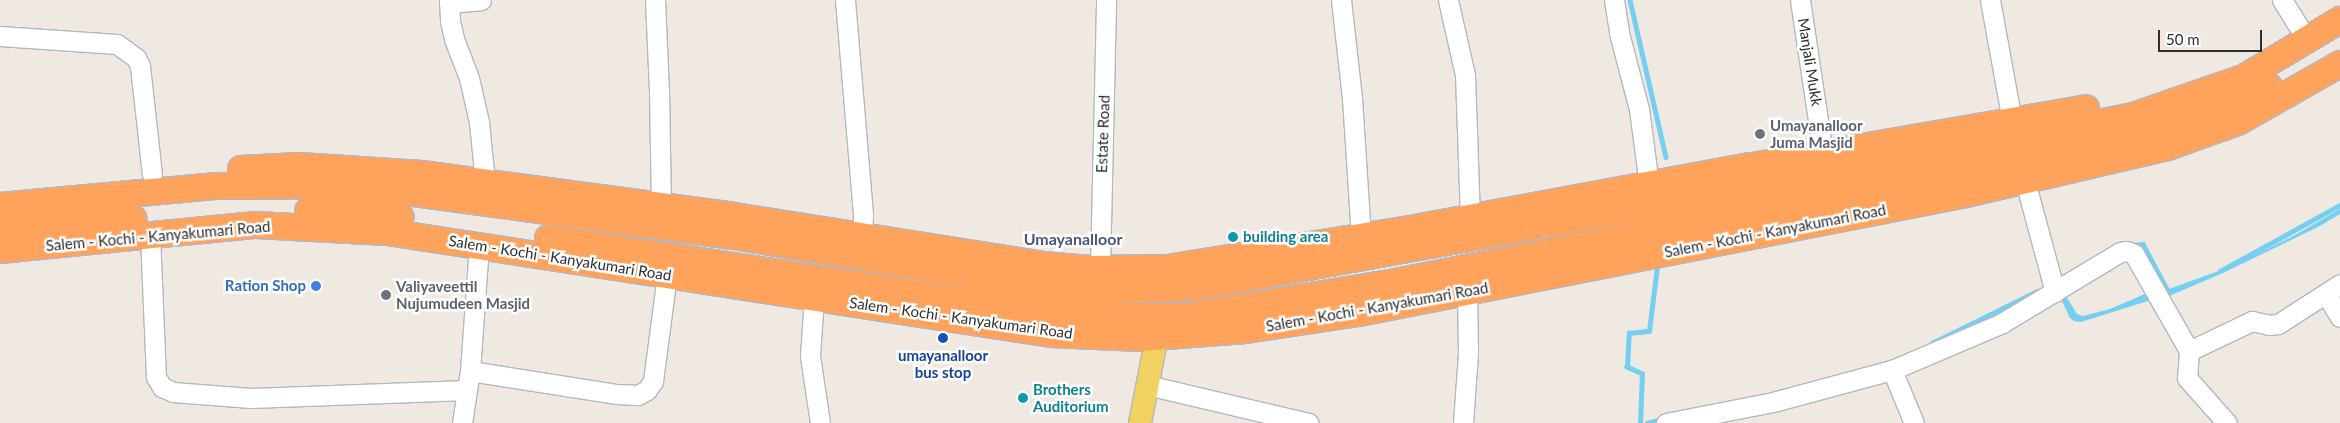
<!DOCTYPE html>
<style>
body{margin:0}
#map{position:relative;width:2340px;height:423px;overflow:hidden;background:#efe9e1;font-family:Lato,sans-serif}
div>[style]{position:absolute}
.water>*{inset:0;background:#75cff0}
.stream>*{height:4.5px;margin:-2.25px;padding:0 2.25px;transform-origin:2.25px;border-radius:2.25px;background:#75cff0}
.roads{filter:drop-shadow(1px 0 #b4b7c1) drop-shadow(-1px 0 #b4b7c1) drop-shadow(0 1px #b4b7c1) drop-shadow(0 -1px #b4b7c1)}
.minor>*{height:19px;margin:-9.5px;padding:0 9.5px;transform-origin:9.5px;border-radius:9.5px;background:#fff}
.major>*{height:22px;margin:-11px;padding:0 11px;transform-origin:11px;border-radius:11px;background:#f2d163}
.highway>*{height:26px;margin:-13px;padding:0 13px;transform-origin:13px;border-radius:13px;background:#ffa35c}
.dots>*{width:14px;height:14px;translate:-50% -50%;box-sizing:border-box;border:2px solid #fff;border-radius:50%}
span{translate:-50% -50%;white-space:nowrap;text-align:center;line-height:1.15;-webkit-text-stroke:5px #fff;paint-order:stroke}
.street-label{font-size:15px;color:#2e2e2e}
.worship-label{font-size:15px;color:#5b616d;font-weight:700}
.left{translate:0 -50%;text-align:left}
.culture-label{font-size:15px;color:#0d838f;font-weight:700}
.shop-label{font-size:15px;color:#366cbe;font-weight:700}
.right{translate:-100% -50%;text-align:right}
.transit-label{font-size:15px;color:#164399;font-weight:700}
.neighbourhood-label{font-size:16px;color:#4d5680;font-weight:700}
.scale{position:absolute;left:2158px;top:30px;width:104px;height:22px;box-sizing:border-box;border:2px solid #2e2e2e;border-top:0;padding-left:6px;font-size:15px;line-height:18px;white-space:nowrap;color:#2e2e2e;-webkit-text-stroke:4px #fff;paint-order:stroke}
</style>
<div id="map">
<div class="water">
<div style="clip-path:polygon(2340px 209px,2340px 214px,2318px 227px,2223px 273px,2162px 299px,2158px 293px,2235px 265px,2295px 235px)"></div>
<div style="clip-path:polygon(2064px 293px,2077px 314px,2083px 316px,2110px 309px,2147px 293px,2151px 300px,2081px 322px,2074px 321px,2070px 318px,2059px 295px)"></div>
</div>
<div class="stream">
<div style="left:1630px;top:0;width:161px;rotate:77.1deg"></div>
<div style="left:2130px;top:245px;width:13px;rotate:-4deg"></div>
<div style="left:2143px;top:244px;width:55px;rotate:62deg"></div>
<div style="left:2220px;top:271px;width:137px;rotate:-28.8deg"></div>
<div style="left:1932px;top:343px;width:117px;rotate:-26.3deg"></div>
<div style="left:1640px;top:423px;width:49px;rotate:-87.7deg"></div>
<div style="left:1642px;top:374px;width:17px;rotate:-155deg"></div>
<div style="left:1627px;top:367px;width:34px;rotate:-87deg"></div>
<div style="left:1629px;top:333px;width:20px;rotate:-6deg"></div>
<div style="left:1649px;top:331px;width:64px;rotate:-82.9deg"></div>
<div style="left:1647px;top:423px;width:16px;rotate:-14deg"></div>
</div>
<div class="roads">
<div class="minor">
<div style="left:449px;top:0;width:21px;rotate:87deg"></div>
<div style="left:450px;top:21px;width:18px;rotate:77deg"></div>
<div style="left:454px;top:39px;width:42px;rotate:69deg"></div>
<div style="left:469px;top:78px;width:45px;rotate:77.2deg"></div>
<div style="left:479px;top:122px;width:60px;rotate:84.3deg"></div>
<div style="left:655px;top:0;width:91px;rotate:87.5deg"></div>
<div style="left:659px;top:91px;width:114px;rotate:89deg"></div>
<div style="left:845px;top:0;width:216px;rotate:85.2deg"></div>
<div style="left:863px;top:215px;width:21px;rotate:93deg"></div>
<div style="left:1341px;top:0;width:99px;rotate:83.6deg"></div>
<div style="left:1352px;top:98px;width:139px;rotate:86.3deg"></div>
<div style="left:1448px;top:0;width:77px;rotate:77.2deg"></div>
<div style="left:1465px;top:75px;width:143px;rotate:88deg"></div>
<div style="left:1614px;top:0;width:33px;rotate:81deg"></div>
<div style="left:1619px;top:33px;width:79px;rotate:75.3deg"></div>
<div style="left:1639px;top:109px;width:77px;rotate:82.5deg"></div>
<div style="left:1800px;top:0;width:156px;rotate:81.5deg"></div>
<div style="left:1990px;top:0;width:123px;rotate:79.7deg"></div>
<div style="left:2282px;top:0;width:32px;rotate:58deg"></div>
<div style="left:449px;top:3px;width:32px;rotate:-5deg"></div>
<div style="left:0;top:36px;width:117px;rotate:3.9deg"></div>
<div style="left:117px;top:44px;width:24px;rotate:36deg"></div>
<div style="left:136px;top:58px;width:9px;rotate:63deg"></div>
<div style="left:140px;top:66px;width:109px;rotate:83.7deg"></div>
<div style="left:2025px;top:181px;width:115px;rotate:74.9deg"></div>
<div style="left:150px;top:235px;width:142px;rotate:87.6deg"></div>
<div style="left:156px;top:377px;width:12px;rotate:59deg"></div>
<div style="left:162px;top:387px;width:12px;rotate:24deg"></div>
<div style="left:173px;top:392px;width:78px;rotate:4.4deg"></div>
<div style="left:251px;top:398px;width:216px;rotate:-2.1deg"></div>
<div style="left:1100px;top:269px;width:269px;rotate:-88.7deg"></div>
<div style="left:2326px;top:294px;width:27px;rotate:59deg"></div>
<div style="left:814px;top:297px;width:59px;rotate:93.9deg"></div>
<div style="left:810px;top:356px;width:68px;rotate:81.5deg"></div>
<div style="left:2189px;top:351px;width:70px;rotate:-25.5deg"></div>
<div style="left:2252px;top:321px;width:17px;rotate:13deg"></div>
<div style="left:2269px;top:325px;width:9px;rotate:-6deg"></div>
<div style="left:2278px;top:324px;width:74px;rotate:-32.8deg"></div>
<div style="left:1892px;top:370px;width:57px;rotate:67.5deg"></div>
<div style="left:470px;top:371px;width:149px;rotate:8.9deg"></div>
<div style="left:617px;top:394px;width:21px;rotate:3deg"></div>
<div style="left:638px;top:395px;width:10px;rotate:-29deg"></div>
<div style="left:647px;top:390px;width:11px;rotate:-56deg"></div>
<div style="left:653px;top:381px;width:108px;rotate:-82.5deg"></div>
<div style="left:1147px;top:385px;width:166px;rotate:13.2deg"></div>
<div style="left:462px;top:423px;width:53px;rotate:-81.3deg"></div>
<div style="left:470px;top:371px;width:125px;rotate:-85.9deg"></div>
<div style="left:1463px;top:423px;width:70px;rotate:-85.9deg"></div>
<div style="left:1468px;top:353px;width:61px;rotate:-90.9deg"></div>
<div style="left:1666px;top:423px;width:109px;rotate:-11.1deg"></div>
<div style="left:1773px;top:402px;width:123px;rotate:-15.1deg"></div>
<div style="left:1892px;top:370px;width:120px;rotate:-23.1deg"></div>
<div style="left:2002px;top:323px;width:138px;rotate:-31deg"></div>
<div style="left:2120px;top:252px;width:7px;rotate:-8deg"></div>
<div style="left:2127px;top:251px;width:8px;rotate:23deg"></div>
<div style="left:2134px;top:254px;width:112px;rotate:60.4deg"></div>
<div style="left:2189px;top:351px;width:27px;rotate:94deg"></div>
<div style="left:2187px;top:378px;width:60px;rotate:48.4deg"></div>
</div>
<div class="major">
<div style="left:1140px;top:423px;width:89px;rotate:-78.9deg"></div>
</div>
<div class="highway">
<div style="left:241px;top:169px;width:58px;rotate:-3deg"></div>
<div style="left:299px;top:166px;width:123px;rotate:3.7deg"></div>
<div style="left:422px;top:174px;width:303px;rotate:7.6deg"></div>
<div style="left:722px;top:214px;width:325px;rotate:9deg"></div>
<div style="left:1043px;top:265px;width:47px;rotate:4.9deg"></div>
<div style="left:1090px;top:269px;width:77px;rotate:-0.7deg"></div>
<div style="left:1167px;top:268px;width:241px;rotate:-9.1deg"></div>
<div style="left:1405px;top:230px;width:347px;rotate:-10.5deg"></div>
<div style="left:1746px;top:167px;width:345px;rotate:-9.8deg"></div>
<div style="left:0;top:206px;width:218px;rotate:-5.3deg"></div>
<div style="left:217px;top:186px;width:138px;rotate:-0.4deg"></div>
<div style="left:355px;top:185px;width:381px;rotate:7.7deg"></div>
<div style="left:733px;top:236px;width:349px;rotate:9.4deg"></div>
<div style="left:1077px;top:293px;width:121px;rotate:-2.8deg"></div>
<div style="left:1198px;top:287px;width:851px;rotate:-10.23deg"></div>
<div style="left:2035px;top:136px;width:100px;rotate:-11.5deg"></div>
<div style="left:2133px;top:116px;width:116px;rotate:-19.1deg"></div>
<div style="left:2243px;top:78px;width:113px;rotate:-30.9deg"></div>
<div style="left:308px;top:211px;width:48px"></div>
<div style="left:356px;top:211px;width:45px;rotate:7.6deg"></div>
<div style="left:0;top:230px;width:134px;rotate:-4.7deg"></div>
<div style="left:548px;top:238px;width:536px;rotate:8.58deg"></div>
<div style="left:1078px;top:318px;width:110px;rotate:-1deg"></div>
<div style="left:1188px;top:316px;width:210px;rotate:-9.3deg"></div>
<div style="left:1395px;top:282px;width:754px;rotate:-11.16deg"></div>
<div style="left:2135px;top:136px;width:65px;rotate:-17.9deg"></div>
<div style="left:2197px;top:116px;width:65px;rotate:-20.7deg"></div>
<div style="left:2258px;top:93px;width:13px;rotate:-29deg"></div>
<div style="left:0;top:250px;width:257px;rotate:-5.6deg"></div>
<div style="left:256px;top:225px;width:131px;rotate:3.1deg"></div>
<div style="left:387px;top:232px;width:672px;rotate:8.73deg"></div>
<div style="left:1051px;top:334px;width:89px;rotate:2.6deg"></div>
<div style="left:1140px;top:338px;width:106px;rotate:-4.3deg"></div>
<div style="left:1246px;top:330px;width:114px;rotate:-8.6deg"></div>
<div style="left:1359px;top:313px;width:619px;rotate:-11.09deg"></div>
<div style="left:1966px;top:194px;width:207px;rotate:-13.1deg"></div>
<div style="left:2168px;top:147px;width:74px;rotate:-19.7deg"></div>
<div style="left:2238px;top:122px;width:117px;rotate:-29.6deg"></div>
</div>
</div>
<div class="dots">
<div style="left:1760px;top:134px;background:#6b7280"></div>
<div style="left:1233px;top:237px;background:#0f9aa8"></div>
<div style="left:316px;top:286px;background:#3f7fe0"></div>
<div style="left:386px;top:295px;background:#6b7280"></div>
<div style="left:943px;top:338px;background:#1a4fb4"></div>
<div style="left:1023px;top:398px;background:#0f9aa8"></div>
</div>
<div class="street-label">
<span style="left:1810px;top:62px;rotate:81deg">Manjali Mukk</span>
<span style="left:1103px;top:134px;rotate:-88deg">Estate Road</span>
<span style="left:1775px;top:231px;rotate:-11deg">Salem - Kochi - Kanyakumari Road</span>
<span style="left:158px;top:236px;rotate:-5deg">Salem - Kochi - Kanyakumari Road</span>
<span style="left:560px;top:258px;rotate:9deg">Salem - Kochi - Kanyakumari Road</span>
<span style="left:1377px;top:307px;rotate:-10deg">Salem - Kochi - Kanyakumari Road</span>
<span style="left:961px;top:318px;rotate:8deg">Salem - Kochi - Kanyakumari Road</span>
</div>
<div class="worship-label">
<span class="left" style="left:1770px;top:134px">Umayanalloor<br>Juma Masjid</span>
<span class="left" style="left:396px;top:295px">Valiyaveettil<br>Nujumudeen Masjid</span>
</div>
<div class="culture-label">
<span class="left" style="left:1243px;top:237px">building area</span>
<span class="left" style="left:1033px;top:398px">Brothers<br>Auditorium</span>
</div>
<div class="shop-label">
<span class="right" style="left:306px;top:286px">Ration Shop</span>
</div>
<div class="transit-label">
<span style="left:943px;top:364px">umayanalloor<br>bus stop</span>
</div>
<div class="neighbourhood-label">
<span style="left:1073px;top:239px">Umayanalloor</span>
</div>
<div class="scale">50 m</div>
</div>
